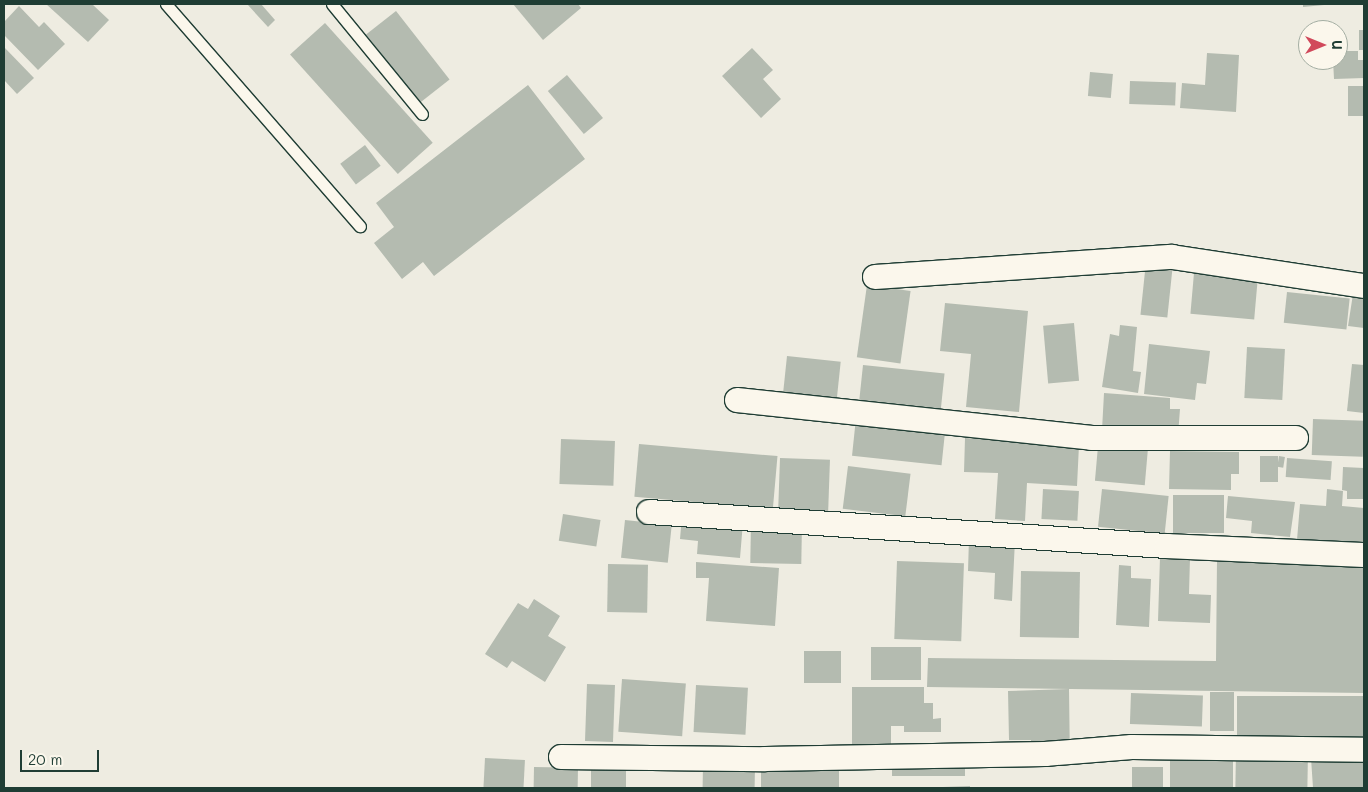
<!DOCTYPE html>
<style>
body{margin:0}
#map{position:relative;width:1368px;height:792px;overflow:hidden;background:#eeece1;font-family:Mali,sans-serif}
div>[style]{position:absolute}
.building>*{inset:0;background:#b4bbb0;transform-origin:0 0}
.roads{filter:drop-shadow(1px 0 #1f3d34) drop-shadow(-1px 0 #1f3d34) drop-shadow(0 1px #1f3d34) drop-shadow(0 -1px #1f3d34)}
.service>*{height:11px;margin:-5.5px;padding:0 5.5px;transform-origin:5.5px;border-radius:5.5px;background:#fbf7ec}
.minor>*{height:24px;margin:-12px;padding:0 12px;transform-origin:12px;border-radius:12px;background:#fbf7ec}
span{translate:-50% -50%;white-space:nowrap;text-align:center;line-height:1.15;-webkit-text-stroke:4px #fbf7ec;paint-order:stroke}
.frame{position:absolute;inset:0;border:5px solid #1f3d34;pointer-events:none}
.north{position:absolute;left:1298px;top:20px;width:50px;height:50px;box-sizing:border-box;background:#fbf7ec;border:1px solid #a3ada2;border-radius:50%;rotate:90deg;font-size:14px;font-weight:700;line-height:20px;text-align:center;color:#1f3d34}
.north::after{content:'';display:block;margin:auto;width:18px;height:22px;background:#d1495b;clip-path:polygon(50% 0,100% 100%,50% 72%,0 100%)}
.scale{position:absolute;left:20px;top:750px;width:79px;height:22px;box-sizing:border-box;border:2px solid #1f3d34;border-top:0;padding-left:6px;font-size:15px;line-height:18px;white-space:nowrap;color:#1f3d34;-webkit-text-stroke:4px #fbf7ec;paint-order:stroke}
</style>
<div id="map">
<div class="building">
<div style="clip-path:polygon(46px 4px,92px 4px,109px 20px,88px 42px)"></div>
<div style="clip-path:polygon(247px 4px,261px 4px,275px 20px,268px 27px)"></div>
<div style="clip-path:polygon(513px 4px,578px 4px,581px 8px,543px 40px)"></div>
<div style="clip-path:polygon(1303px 4px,1324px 4px,1324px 5px,1303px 7px)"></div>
<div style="clip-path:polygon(19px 6px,39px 27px,44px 22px,65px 44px,38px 70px,4px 35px,4px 22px)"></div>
<div style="left:396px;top:11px;width:87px;height:38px;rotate:52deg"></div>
<div style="left:325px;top:23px;width:161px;height:47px;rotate:48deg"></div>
<div style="left:1359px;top:30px;width:5px;height:20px"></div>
<div style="clip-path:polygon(4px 47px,34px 78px,17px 94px,4px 80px)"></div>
<div style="clip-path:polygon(752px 48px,773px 70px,763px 79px,781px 99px,761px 118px,722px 76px)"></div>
<div style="clip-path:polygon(1338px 51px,1358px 51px,1358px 60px,1364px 60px,1364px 78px,1334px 79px,1333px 60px,1338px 60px)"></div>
<div style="clip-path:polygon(1207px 53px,1239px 55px,1236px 112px,1180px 108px,1182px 83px,1205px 85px)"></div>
<div style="left:1090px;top:72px;width:23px;height:24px;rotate:5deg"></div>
<div style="left:567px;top:75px;width:56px;height:25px;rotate:50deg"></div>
<div style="left:1130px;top:81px;width:46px;height:23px;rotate:2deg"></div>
<div style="clip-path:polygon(528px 85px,585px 159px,434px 276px,423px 262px,402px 279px,374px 243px,394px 227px,376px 203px)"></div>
<div style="left:1348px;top:86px;width:16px;height:30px"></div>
<div style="left:365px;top:145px;width:26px;height:31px;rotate:53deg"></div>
<div style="left:1146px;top:262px;width:27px;height:53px;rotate:6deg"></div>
<div style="left:1194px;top:273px;width:64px;height:41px;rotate:5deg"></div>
<div style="left:867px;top:285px;width:44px;height:73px;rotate:8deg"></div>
<div style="left:1287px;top:292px;width:63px;height:31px;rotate:6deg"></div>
<div style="clip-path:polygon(1353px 294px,1364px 295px,1364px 328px,1348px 326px)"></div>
<div style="clip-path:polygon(945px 303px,1028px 311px,1019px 412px,966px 407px,971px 354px,940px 351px)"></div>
<div style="left:1074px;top:323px;width:58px;height:31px;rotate:85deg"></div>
<div style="clip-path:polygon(1120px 325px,1137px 327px,1133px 371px,1141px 372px,1138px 393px,1102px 387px,1110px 334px,1119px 336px)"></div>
<div style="clip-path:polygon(1149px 344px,1210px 351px,1206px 384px,1197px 383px,1195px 400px,1144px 394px)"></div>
<div style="left:1247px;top:347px;width:38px;height:51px;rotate:3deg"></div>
<div style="left:787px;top:356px;width:54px;height:39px;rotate:6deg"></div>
<div style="clip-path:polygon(1352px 364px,1364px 365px,1364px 413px,1347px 411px)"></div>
<div style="left:863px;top:365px;width:82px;height:35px;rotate:6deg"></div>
<div style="clip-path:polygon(1104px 393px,1170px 398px,1170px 409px,1180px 409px,1178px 435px,1102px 430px)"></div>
<div style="left:856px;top:418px;width:90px;height:38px;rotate:6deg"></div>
<div style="left:1313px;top:419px;width:51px;height:36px;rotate:2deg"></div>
<div style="clip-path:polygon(965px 438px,1079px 445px,1077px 486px,1027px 483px,1025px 521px,995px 519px,998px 473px,964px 472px)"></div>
<div style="left:561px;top:439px;width:54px;height:45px;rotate:2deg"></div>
<div style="left:639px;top:444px;width:139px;height:53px;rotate:5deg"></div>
<div style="left:1098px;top:446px;width:50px;height:35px;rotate:5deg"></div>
<div style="clip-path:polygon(1170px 451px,1239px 452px,1239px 474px,1231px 474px,1231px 490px,1169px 489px)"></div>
<div style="left:1260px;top:456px;width:18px;height:26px"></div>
<div style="left:1279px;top:456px;width:6px;height:11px;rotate:9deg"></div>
<div style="left:780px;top:458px;width:50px;height:53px;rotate:2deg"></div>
<div style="left:1287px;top:458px;width:45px;height:19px;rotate:4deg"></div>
<div style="left:848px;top:466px;width:63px;height:43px;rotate:7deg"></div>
<div style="clip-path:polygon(1343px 467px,1364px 468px,1364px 499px,1347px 499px,1347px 491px,1342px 490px)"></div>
<div style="left:1043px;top:489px;width:36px;height:30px;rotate:3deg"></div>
<div style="left:1102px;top:489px;width:67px;height:38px;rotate:6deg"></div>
<div style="clip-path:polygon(1327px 489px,1343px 491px,1342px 506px,1364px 508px,1364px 546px,1297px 540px,1300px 504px,1326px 506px)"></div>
<div style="left:1173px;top:495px;width:51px;height:38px"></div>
<div style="clip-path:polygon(1228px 496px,1295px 502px,1290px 537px,1251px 533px,1252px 521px,1226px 518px)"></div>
<div style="left:563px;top:514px;width:38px;height:27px;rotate:9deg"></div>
<div style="clip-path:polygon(682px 516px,743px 522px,740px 558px,697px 554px,698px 541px,680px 539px)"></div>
<div style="left:625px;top:520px;width:47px;height:38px;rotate:6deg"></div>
<div style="left:751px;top:522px;width:51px;height:41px;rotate:1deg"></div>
<div style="clip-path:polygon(969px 538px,1015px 540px,1012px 601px,994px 599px,995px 573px,968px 571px)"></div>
<div style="clip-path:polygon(1160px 557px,1190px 558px,1189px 594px,1211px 595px,1210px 623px,1158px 621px)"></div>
<div style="clip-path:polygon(1217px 560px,1364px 562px,1364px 693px,927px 687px,928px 658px,1216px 661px)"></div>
<div style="left:897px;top:561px;width:67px;height:78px;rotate:2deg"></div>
<div style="clip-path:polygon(696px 562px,779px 568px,775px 626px,706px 621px,709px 578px,696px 578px)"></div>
<div style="left:608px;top:564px;width:40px;height:48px;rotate:1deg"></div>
<div style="clip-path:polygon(1119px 565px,1131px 566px,1131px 578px,1151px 579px,1149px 627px,1116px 625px)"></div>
<div style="left:1021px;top:571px;width:59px;height:66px;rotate:1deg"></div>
<div style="clip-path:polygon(534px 599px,560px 616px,548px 636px,566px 647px,545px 682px,512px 661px,507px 668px,485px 654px,518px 603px,528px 609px)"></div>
<div style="left:871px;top:647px;width:50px;height:33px"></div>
<div style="left:804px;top:651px;width:37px;height:32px"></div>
<div style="left:622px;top:679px;width:64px;height:53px;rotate:4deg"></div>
<div style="left:587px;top:684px;width:28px;height:57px;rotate:2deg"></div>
<div style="left:696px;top:685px;width:52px;height:47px;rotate:3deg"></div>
<div style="clip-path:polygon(852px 687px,924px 687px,924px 703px,933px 703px,933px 719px,941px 718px,941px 732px,904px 732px,904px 726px,891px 726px,891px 748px,852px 748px)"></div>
<div style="clip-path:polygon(1069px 689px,1070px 765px,1031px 766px,1031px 740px,1009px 740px,1008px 691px)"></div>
<div style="left:1234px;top:692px;width:39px;height:24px;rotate:90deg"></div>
<div style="left:1131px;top:693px;width:72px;height:31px;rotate:2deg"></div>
<div style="left:1237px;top:696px;width:127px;height:52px"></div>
<div style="left:892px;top:745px;width:73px;height:31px"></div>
<div style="left:1170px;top:751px;width:63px;height:37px"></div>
<div style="left:1236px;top:751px;width:72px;height:37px;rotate:1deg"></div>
<div style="clip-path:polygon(1353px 756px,1353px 763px,1364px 762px,1364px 788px,1313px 788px,1311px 758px)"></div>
<div style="left:485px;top:758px;width:40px;height:30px;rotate:3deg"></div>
<div style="left:591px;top:758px;width:35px;height:30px"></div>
<div style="clip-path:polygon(761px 758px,839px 766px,839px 788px,761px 788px)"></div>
<div style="left:703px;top:765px;width:52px;height:23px;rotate:1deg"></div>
<div style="left:534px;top:767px;width:44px;height:21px;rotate:1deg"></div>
<div style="left:1132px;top:767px;width:31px;height:21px"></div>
<div style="clip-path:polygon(970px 786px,970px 788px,943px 788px,943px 787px)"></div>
</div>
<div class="roads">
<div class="service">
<div style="left:166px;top:4px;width:295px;rotate:48.9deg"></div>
<div style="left:332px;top:4px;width:142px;rotate:50.7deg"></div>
</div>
<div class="minor">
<div style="left:875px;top:277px;width:298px;rotate:-3.9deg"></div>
<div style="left:1172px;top:257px;width:194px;rotate:8.6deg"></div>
<div style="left:737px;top:400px;width:357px;rotate:6.1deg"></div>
<div style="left:1092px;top:438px;width:204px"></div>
<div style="left:649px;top:512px;width:519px;rotate:3.76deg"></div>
<div style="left:1167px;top:546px;width:197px;rotate:2.6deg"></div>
<div style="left:561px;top:757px;width:204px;rotate:0.6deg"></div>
<div style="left:765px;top:759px;width:280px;rotate:-1deg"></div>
<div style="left:1045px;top:754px;width:87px;rotate:-4.6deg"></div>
<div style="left:1132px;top:747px;width:232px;rotate:0.7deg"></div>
</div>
</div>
<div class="frame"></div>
<div class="north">U</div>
<div class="scale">20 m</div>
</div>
